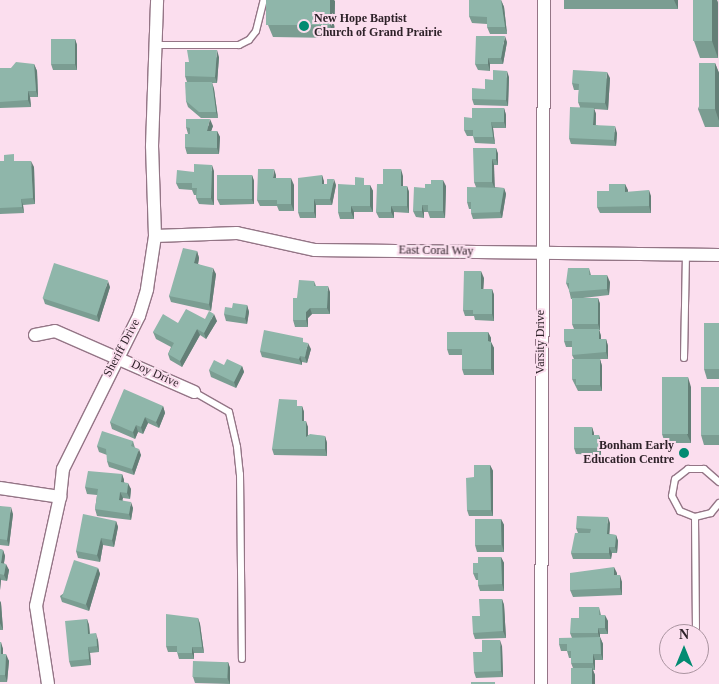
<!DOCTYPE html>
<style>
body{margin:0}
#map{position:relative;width:719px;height:684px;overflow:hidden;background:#fbdeee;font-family:"Times New Roman",serif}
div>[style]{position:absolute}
.roads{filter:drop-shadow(1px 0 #947586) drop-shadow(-1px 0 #947586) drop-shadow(0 1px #947586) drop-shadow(0 -1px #947586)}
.service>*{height:6px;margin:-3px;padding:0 3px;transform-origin:3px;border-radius:3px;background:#fff}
.minor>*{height:12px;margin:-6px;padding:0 6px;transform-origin:6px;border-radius:6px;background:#fff}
.wall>*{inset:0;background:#7b9d92;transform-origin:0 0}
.shaded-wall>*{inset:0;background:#647f77}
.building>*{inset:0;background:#8fb6aa;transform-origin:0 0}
.dots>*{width:14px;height:14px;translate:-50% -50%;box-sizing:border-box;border:2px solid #fbdeee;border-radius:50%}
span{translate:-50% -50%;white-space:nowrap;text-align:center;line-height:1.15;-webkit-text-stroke:4px #fbdeee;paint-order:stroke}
.poi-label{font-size:12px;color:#2e2229;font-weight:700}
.left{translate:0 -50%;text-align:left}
.right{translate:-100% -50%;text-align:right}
.street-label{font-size:12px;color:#2e2229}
.north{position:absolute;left:659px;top:624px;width:50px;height:50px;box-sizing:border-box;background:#fbdeee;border:1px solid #a9939f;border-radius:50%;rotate:0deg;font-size:14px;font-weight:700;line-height:20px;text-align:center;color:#2e2229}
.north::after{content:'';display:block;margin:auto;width:18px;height:22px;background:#028b72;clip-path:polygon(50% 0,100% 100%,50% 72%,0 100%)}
</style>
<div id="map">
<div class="roads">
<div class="service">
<div style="left:155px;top:45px;width:84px"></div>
<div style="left:239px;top:45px;width:11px;rotate:-27deg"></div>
<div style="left:249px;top:40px;width:11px;rotate:-52deg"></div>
<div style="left:256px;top:31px;width:32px;rotate:-76deg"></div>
<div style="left:684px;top:358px;width:103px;rotate:-88.9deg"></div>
<div style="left:194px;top:392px;width:40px;rotate:29.7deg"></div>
<div style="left:229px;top:412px;width:36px;rotate:77deg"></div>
<div style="left:237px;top:447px;width:27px;rotate:84deg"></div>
<div style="left:240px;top:474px;width:185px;rotate:89.4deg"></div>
<div style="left:719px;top:482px;width:20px;rotate:-139deg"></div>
<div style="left:704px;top:469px;width:16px;rotate:180deg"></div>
<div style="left:688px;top:469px;width:16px;rotate:142deg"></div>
<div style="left:675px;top:479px;width:17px;rotate:100deg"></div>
<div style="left:672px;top:496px;width:17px;rotate:62deg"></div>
<div style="left:680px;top:511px;width:16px;rotate:22deg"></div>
<div style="left:695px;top:517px;width:16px;rotate:-14deg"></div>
<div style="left:711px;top:513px;width:13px;rotate:-51deg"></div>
<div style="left:695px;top:517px;width:117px;rotate:89.5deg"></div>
</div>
<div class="minor">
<div style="left:155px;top:236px;width:82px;rotate:-2.1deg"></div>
<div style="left:237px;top:233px;width:80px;rotate:12.3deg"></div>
<div style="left:315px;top:250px;width:404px;rotate:0.7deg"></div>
<div style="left:35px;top:335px;width:20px;rotate:-11deg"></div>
<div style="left:55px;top:331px;width:152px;rotate:23.7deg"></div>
<div style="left:0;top:488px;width:61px;rotate:8.5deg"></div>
<div style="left:48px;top:684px;width:79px;rotate:-98.7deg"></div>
<div style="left:36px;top:606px;width:112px;rotate:-77.6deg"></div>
<div style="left:60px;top:497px;width:28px;rotate:-84deg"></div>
<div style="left:63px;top:469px;width:171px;rotate:-63.6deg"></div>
<div style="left:139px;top:316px;width:28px;rotate:-73deg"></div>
<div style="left:147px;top:289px;width:54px;rotate:-81.4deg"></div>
<div style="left:155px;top:236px;width:90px;rotate:-91.9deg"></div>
<div style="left:152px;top:146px;width:146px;rotate:-88deg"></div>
<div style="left:541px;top:684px;width:684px;rotate:-89.75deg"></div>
</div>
</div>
<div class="wall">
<div style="clip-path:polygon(501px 0,504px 7px,507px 34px,490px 34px,487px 27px,487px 24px,472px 23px,469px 16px)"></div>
<div style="left:564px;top:0;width:114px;height:9px"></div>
<div style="clip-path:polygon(693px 0,717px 0,718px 3px,718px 58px,700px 58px,694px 41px)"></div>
<div style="clip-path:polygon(335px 1px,334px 38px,273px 37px,268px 25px)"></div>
<div style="clip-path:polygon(75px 39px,77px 45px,77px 70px,53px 70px,51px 64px)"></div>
<div style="clip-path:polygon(507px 42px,503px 64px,490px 64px,490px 71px,478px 70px,475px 64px)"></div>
<div style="clip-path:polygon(219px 57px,217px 83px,212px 83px,214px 89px,218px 118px,201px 118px,188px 107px,186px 101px,187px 82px,185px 76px,189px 62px)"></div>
<div style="clip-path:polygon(715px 63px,719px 73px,719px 127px,705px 127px,698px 109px)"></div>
<div style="clip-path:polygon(34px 64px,37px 71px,38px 97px,30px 97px,31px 107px,0 108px,0 68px,11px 68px)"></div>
<div style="clip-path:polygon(509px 77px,508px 106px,474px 105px,472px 99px,485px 89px,493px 80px)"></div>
<div style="clip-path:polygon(610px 78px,608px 110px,594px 109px,596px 114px,596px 125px,617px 133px,616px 146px,571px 144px,569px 138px,580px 107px,578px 102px,579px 90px,574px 90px,572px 83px)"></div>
<div style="clip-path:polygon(504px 108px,506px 115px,506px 128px,493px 128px,495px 144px,475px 143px,473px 136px,467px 136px,464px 130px,472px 118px)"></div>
<div style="clip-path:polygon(213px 126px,211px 131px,217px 131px,220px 137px,219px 154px,187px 154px,185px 147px,190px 134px,188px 134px,186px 127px)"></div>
<div style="clip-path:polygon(496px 148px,498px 154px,498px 165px,494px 165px,494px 187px,504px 188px,506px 194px,502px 218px,473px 219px,471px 213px,471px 209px,469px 209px,467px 202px,476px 187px,474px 182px)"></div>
<div style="clip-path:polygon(0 161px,16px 161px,34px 167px,35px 204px,23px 205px,24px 213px,0 214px)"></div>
<div style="clip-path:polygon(214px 171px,214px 205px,199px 204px,196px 198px,196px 195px,194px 195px,192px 190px,179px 189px,176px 183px,194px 172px)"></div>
<div style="clip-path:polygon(252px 175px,254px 181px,254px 204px,220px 205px,217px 199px)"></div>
<div style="clip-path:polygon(276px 175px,276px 178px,294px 185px,294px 211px,279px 211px,277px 206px,260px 206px,257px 200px)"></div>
<div style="clip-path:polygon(322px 175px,324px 184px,336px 185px,332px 205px,316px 205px,316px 218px,300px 218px,298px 212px)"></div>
<div style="clip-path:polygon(403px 176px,403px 186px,407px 186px,409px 192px,409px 213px,394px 212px,394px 218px,379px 218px,376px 212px,383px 184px)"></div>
<div style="clip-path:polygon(625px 184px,628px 192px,651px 196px,651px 213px,600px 213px,597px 207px,609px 191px)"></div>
<div style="clip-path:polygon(366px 185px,370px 185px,373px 191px,373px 212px,354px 212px,354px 219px,340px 219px,338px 212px)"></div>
<div style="clip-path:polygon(446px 186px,445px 218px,430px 218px,428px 212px,424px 212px,424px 218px,416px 217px,413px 211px,425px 188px)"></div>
<div style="clip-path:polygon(197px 251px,199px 258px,198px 264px,216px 274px,211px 311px,171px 302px,169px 296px)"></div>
<div style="clip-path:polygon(589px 268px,591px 275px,610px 282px,609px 295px,583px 298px,598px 298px,600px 304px,600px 330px,599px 330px,601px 336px,601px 339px,606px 339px,608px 346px,608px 359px,600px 359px,602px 366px,602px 391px,578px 391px,572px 379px,574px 359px,572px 355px,572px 347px,566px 347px,564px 341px,574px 329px,572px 324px,572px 299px,571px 299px,569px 290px,566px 283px)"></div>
<div style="clip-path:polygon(484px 278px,483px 289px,492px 289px,494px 295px,494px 321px,475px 320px,474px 316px,465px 316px,463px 310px)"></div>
<div style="clip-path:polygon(314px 281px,316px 286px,330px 292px,330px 314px,312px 314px,308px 318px,308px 327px,295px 327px,293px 320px,297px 298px)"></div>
<div style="clip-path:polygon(110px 287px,99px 322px,45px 304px,43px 298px)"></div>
<div style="clip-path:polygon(247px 305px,249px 312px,247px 324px,226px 321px,224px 314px,232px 308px)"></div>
<div style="clip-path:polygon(205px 319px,217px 321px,206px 339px,200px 335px,182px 367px,170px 360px,168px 354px,171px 347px,156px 339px,153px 332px,178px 323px)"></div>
<div style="clip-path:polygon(719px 323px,719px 379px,707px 379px,704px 369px)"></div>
<div style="clip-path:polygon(488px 332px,491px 338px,491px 342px,494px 348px,494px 375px,464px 375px,462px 369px,462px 355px,449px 355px,447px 349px)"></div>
<div style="clip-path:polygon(311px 349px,307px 363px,302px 362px,302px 365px,262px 357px,260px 351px)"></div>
<div style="clip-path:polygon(242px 366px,244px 372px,236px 388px,211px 377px,209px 370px)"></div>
<div style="clip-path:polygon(691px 387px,691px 443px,665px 443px,662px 434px)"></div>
<div style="clip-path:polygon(719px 387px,719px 445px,704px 445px,701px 435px)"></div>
<div style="clip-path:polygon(163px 406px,165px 413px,159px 428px,148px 423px,143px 434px,138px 432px,135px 439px,112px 429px,110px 422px)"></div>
<div style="clip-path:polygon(299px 406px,302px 406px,304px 412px,304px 421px,308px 427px,308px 435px,325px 436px,327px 443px,327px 456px,274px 455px,272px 449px)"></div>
<div style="clip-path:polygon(592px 427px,594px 435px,601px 442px,601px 455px,576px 454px,574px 448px)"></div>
<div style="clip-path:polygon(133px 441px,135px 448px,141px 455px,134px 475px,109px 467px,107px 461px,107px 455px,99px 452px,97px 446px)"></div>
<div style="clip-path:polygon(490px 465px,493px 471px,493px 516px,469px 516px,467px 510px,474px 477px)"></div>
<div style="clip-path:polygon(122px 474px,124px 480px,124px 482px,131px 489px,130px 499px,123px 498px,122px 500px,133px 508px,131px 520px,97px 516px,95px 509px,97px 495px,87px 494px,85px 487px)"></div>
<div style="clip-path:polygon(0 506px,13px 514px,9px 546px,0 545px)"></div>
<div style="clip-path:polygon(501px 519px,504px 525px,504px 552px,477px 552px,475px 545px)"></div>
<div style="clip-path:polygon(116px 521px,118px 527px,114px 547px,103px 545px,100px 562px,78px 558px,76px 551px)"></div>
<div style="clip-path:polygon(610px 523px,609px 534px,616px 535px,618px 541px,617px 553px,612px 553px,611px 559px,573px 559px,571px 553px,578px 533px,576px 528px)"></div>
<div style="clip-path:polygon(0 549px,3px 550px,5px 556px,4px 563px,9px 570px,7px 581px,1px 580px,0 590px)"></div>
<div style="clip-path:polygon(501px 557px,504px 563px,504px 591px,480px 591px,478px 585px,478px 580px,476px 580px,473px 573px,478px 563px)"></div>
<div style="clip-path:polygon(98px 568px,100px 574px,89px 611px,62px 602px,60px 596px)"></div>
<div style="clip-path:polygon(617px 573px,617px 575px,622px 582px,622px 595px,573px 597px,570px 590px)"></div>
<div style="clip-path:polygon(502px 599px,504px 605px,506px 638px,475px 639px,473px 633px,480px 616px)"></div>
<div style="clip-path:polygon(0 601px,1px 603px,3px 630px,0 630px,0 634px)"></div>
<div style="clip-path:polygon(599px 607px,601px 615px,608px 621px,608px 634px,600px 634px,600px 637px,603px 644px,603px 660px,595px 660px,595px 670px,593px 670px,595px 675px,595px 684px,573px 668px,571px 663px,571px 658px,569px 658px,567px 651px,561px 651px,559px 644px,572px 638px,570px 633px,579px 618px)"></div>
<div style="clip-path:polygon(198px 618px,200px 624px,204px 653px,194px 653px,194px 659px,179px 659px,177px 652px,168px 652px,166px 646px)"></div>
<div style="clip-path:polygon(87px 619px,89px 625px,90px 634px,98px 640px,99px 652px,90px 653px,91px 665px,71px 667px,69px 661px)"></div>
<div style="clip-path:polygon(0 642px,3px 649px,3px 654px,9px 661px,7px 682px,0 682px)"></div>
<div style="clip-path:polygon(502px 646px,503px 677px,476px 678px,474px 672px,482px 652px)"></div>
<div style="clip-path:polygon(228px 662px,230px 668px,230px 684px,195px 683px,193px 677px)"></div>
</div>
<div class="shaded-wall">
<div style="clip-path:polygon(330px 0,334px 0,335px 1px,334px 38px,330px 25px)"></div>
<div style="clip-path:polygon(501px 0,504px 7px,507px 34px,505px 27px)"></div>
<div style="clip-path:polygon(674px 0,678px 0,678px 9px)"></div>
<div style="clip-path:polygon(712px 0,717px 0,718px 3px,718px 58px,712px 41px)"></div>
<div style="clip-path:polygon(505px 36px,507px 42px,503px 64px,501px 58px)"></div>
<div style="clip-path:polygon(75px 39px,77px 45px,77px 70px,75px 64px)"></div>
<div style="clip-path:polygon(217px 50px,219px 57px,217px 83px,215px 77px)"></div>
<div style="clip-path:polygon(488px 58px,490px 64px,490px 71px,488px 64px)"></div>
<div style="clip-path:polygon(715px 63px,719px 73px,719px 121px,715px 109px)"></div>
<div style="clip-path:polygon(34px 64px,37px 71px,38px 97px,36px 91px)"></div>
<div style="clip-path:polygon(507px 71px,509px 77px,508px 106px,506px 100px)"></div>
<div style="clip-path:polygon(607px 72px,610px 78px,608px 110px,605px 103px)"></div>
<div style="clip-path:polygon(212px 82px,214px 89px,218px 118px,216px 112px)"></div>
<div style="clip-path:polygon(28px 91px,30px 97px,31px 107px,28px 100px)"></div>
<div style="clip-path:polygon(504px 108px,506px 115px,506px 128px,504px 122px)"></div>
<div style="clip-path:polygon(594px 108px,596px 114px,595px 132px,593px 125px)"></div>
<div style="clip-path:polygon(210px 119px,213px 126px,209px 137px,207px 131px)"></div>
<div style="clip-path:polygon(491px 122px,493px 128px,495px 144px,493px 137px)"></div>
<div style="clip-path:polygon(615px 126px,617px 133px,616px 146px,614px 140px)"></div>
<div style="clip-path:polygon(217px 131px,220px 137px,219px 154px,217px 148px)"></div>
<div style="clip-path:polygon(496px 148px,498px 154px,498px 165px,496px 159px)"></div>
<div style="clip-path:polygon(492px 159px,494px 165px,495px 189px,492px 182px)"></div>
<div style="clip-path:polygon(31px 161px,34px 167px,35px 204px,33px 198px)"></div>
<div style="clip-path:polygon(212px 165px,214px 171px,214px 205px,211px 198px)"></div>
<div style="clip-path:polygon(274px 169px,276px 175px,276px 184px,273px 178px)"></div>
<div style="clip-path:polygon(401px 169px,403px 176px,403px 192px,401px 186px)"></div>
<div style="clip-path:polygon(252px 175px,254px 181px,254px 204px,251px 198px)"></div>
<div style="clip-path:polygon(322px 175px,324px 181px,324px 190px,322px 184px)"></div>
<div style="clip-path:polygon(291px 178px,294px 185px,294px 211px,291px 204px)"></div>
<div style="clip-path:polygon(334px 179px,336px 185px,332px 205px,330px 199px)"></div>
<div style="clip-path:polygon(443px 180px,446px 186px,445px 218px,443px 211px)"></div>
<div style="clip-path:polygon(625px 184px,628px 190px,628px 199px,625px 192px)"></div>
<div style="clip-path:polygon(370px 185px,373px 191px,373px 212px,370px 206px)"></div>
<div style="clip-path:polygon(407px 186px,409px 192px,409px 213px,407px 206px)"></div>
<div style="clip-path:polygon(504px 188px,506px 194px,502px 218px,500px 212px)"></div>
<div style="clip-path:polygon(649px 190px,651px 196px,651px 213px,649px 206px)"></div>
<div style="clip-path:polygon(21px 199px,23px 205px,24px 213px,22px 207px)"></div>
<div style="clip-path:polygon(314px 199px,316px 205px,316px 218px,314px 212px)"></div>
<div style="clip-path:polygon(422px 205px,424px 212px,424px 218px,422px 211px)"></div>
<div style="clip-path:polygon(351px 206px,354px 212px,354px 219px,351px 212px)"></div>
<div style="clip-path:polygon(391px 206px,394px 212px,394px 218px,391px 212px)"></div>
<div style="clip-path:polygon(197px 251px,199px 258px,197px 270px,194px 263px)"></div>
<div style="clip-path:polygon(213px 268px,216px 274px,211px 311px,209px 304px)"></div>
<div style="clip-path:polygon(481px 271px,484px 278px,483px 295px,481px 289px)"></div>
<div style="clip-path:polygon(607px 275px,610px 282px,609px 295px,607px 289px)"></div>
<div style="clip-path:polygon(108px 281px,110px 287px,99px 322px,97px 315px)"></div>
<div style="clip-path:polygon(328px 286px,330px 292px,330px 314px,327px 308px)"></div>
<div style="clip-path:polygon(492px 289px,494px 295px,494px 321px,492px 314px)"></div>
<div style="clip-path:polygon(598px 298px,600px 304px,600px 330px,598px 324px)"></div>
<div style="clip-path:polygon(247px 305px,249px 312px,247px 324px,245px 318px)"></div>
<div style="clip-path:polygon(310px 308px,312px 314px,308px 318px,308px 327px,306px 320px,306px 312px)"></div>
<div style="clip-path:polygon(214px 314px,217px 321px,206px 339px,204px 333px)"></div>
<div style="clip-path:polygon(197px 329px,200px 335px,182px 367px,180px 361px)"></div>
<div style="clip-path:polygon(599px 329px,601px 336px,601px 346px,599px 339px)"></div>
<div style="clip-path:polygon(488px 332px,491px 338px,491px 348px,488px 341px)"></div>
<div style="clip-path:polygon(606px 339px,608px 346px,608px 359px,606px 352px)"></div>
<div style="clip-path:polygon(491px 342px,494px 348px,494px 375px,491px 369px)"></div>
<div style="clip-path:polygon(308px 343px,311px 349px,307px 363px,305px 357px)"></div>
<div style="clip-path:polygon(300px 356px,302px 362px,302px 365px,299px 359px)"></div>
<div style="clip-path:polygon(600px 359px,602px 366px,602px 391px,600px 385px)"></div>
<div style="clip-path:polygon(242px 366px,244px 372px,236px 388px,234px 382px)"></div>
<div style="clip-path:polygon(688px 377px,691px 387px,691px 443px,687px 434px)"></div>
<div style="clip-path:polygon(163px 406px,165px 413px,159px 428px,156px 422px)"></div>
<div style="clip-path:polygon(302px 406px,304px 412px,304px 427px,302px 421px)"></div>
<div style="clip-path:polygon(145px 417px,148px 423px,143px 434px,141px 427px)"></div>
<div style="clip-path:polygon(306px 421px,308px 427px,308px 443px,306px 437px)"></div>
<div style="clip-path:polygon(136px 425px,138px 432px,135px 439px,133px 432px)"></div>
<div style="clip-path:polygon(592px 427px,594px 433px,594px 442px,592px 435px)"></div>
<div style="clip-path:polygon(599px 435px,601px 442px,601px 455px,599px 448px)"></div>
<div style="clip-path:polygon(325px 436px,327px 443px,327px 456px,325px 449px)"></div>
<div style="clip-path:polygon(139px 449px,141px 455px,134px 475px,132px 469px)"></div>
<div style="clip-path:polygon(490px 465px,493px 471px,493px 516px,491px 510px)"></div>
<div style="clip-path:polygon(122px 474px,124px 480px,123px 488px,121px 482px)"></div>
<div style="clip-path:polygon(128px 483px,131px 489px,130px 499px,127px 493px)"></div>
<div style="clip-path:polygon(120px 492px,123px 498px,121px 506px,119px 500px)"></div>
<div style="clip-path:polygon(131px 502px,133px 508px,131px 520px,129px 514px)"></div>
<div style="clip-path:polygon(11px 507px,13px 514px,9px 546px,7px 540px)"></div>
<div style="clip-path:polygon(608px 517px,610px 523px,609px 541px,607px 534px)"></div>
<div style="clip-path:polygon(501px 519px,504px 525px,504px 552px,502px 545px)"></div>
<div style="clip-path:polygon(116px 521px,118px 527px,114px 547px,112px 540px)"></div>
<div style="clip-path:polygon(616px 535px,618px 541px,617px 553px,615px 547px)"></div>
<div style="clip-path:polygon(101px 538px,103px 545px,100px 562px,97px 555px)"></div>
<div style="clip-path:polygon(609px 547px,612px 553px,611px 559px,609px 553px)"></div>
<div style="clip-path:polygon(3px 550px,5px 556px,3px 569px,1px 563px)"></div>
<div style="clip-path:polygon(501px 557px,504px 563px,504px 591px,502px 584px)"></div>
<div style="clip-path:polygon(6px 564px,9px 570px,7px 581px,4px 575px)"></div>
<div style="clip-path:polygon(614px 567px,617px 573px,617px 582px,614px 575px)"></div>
<div style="clip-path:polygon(98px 568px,100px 574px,89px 611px,86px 604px)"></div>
<div style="clip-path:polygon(620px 575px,622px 582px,622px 595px,620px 588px)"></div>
<div style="clip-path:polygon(0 577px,1px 580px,0 590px)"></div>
<div style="clip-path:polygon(502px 599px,504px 605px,506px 638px,503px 631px)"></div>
<div style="clip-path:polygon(0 601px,1px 603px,3px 630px,0 623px)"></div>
<div style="clip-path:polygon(605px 615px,608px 621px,608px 634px,605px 628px)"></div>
<div style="clip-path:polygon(198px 618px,200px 624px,204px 653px,202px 647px)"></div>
<div style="clip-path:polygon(87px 619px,89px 625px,90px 640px,88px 634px)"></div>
<div style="clip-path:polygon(598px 628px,600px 634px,600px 639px,598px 633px)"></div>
<div style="clip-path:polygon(96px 633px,98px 640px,99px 652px,97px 646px)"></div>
<div style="clip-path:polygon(600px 637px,603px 644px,603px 660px,601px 654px)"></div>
<div style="clip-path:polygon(500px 640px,502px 646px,503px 677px,501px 671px)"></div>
<div style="clip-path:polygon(1px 642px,3px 649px,3px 661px,1px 654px)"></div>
<div style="clip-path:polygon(88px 647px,90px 653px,91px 665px,89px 659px)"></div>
<div style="clip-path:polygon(192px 647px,194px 653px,194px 659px,192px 653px)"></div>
<div style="clip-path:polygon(6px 654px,9px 661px,7px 682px,5px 675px)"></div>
<div style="clip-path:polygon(593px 654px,595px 660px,595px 670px,593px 663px)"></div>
<div style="clip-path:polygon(228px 662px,230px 668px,230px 684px,227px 677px)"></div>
<div style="clip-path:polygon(592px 668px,595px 675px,595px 684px,592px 684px)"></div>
</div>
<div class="building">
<div style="left:266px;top:0;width:64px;height:25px"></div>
<div style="clip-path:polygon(469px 0,501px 0,505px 27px,487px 27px,487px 17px,469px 16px)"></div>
<div style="left:693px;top:0;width:19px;height:41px"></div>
<div style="clip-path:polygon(476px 36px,505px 36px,501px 58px,488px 58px,488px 64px,475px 64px)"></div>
<div style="left:51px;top:39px;width:24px;height:25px"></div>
<div style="clip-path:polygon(187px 50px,217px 50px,215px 77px,185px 76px,185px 62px,189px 62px)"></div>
<div style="clip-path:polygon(16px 62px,34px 64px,36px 91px,28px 91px,28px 100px,0 102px,0 68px,11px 68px)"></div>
<div style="left:699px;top:63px;width:16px;height:46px"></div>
<div style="clip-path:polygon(493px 70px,507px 71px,506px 100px,472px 99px,472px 88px,485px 89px,485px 79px,493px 80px)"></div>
<div style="clip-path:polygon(573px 70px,607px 72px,605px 103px,578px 102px,579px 84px,572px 83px)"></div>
<div style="clip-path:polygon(185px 82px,212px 82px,216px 112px,199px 112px,186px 101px)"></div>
<div style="clip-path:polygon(570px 107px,594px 108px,593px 125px,615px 126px,614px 140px,569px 138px)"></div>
<div style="clip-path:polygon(472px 108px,504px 108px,504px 122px,491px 122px,493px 137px,473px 137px,473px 130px,464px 130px,464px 117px,472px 118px)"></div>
<div style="clip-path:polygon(186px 119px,210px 119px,207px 131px,217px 131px,217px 148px,185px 147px,185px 134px,190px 134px,190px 128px,186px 127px)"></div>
<div style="clip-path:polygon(473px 148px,496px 148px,496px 159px,492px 159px,492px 182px,474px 182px)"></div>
<div style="clip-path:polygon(14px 154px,14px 161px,31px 161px,33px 198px,21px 199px,22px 207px,0 208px,0 161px,4px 161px,4px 155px)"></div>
<div style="clip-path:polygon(194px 164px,212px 165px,211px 198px,196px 198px,197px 188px,192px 188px,192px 183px,176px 183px,177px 170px,194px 172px)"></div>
<div style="clip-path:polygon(258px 169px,274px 169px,273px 178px,291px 178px,291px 204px,277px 204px,277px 200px,257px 200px)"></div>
<div style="clip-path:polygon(383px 169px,401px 169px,401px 186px,407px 186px,407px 206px,391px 206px,391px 212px,376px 212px,377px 184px,383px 184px)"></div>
<div style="left:217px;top:175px;width:35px;height:24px"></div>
<div style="clip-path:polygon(322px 175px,322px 184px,327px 184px,327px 179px,334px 179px,330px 199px,314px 199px,314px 212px,298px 212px,298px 178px)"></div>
<div style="clip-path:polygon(355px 177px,364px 178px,364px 185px,370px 185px,370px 206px,351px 206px,351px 212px,338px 212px,338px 184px,355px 185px)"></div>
<div style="clip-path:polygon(431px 180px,443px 180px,443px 211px,428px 211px,428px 205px,422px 205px,422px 211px,413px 211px,414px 187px,425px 188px,425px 184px,431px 184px)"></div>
<div style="clip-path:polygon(609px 184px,625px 184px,625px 192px,649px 190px,649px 206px,597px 207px,597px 191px,609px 191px)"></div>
<div style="clip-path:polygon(467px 187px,504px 188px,500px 212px,471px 213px,471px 202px,467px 202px)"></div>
<div style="clip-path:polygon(183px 248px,197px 251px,194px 263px,213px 268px,209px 304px,169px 296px)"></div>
<div style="left:54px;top:263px;width:57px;height:37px;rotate:18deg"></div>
<div style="clip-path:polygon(568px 268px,589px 268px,589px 275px,607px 275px,607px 289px,569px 292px,569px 283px,566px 283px)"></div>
<div style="clip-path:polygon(464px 271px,481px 271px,481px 289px,492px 289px,492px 314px,473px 314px,473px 310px,463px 310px)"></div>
<div style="clip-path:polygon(299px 280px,314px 281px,314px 286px,328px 286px,327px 308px,310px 308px,306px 312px,306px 320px,293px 320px,293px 298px,297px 298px)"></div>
<div style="left:572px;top:298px;width:26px;height:26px"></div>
<div style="clip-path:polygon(233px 303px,247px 305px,245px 318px,224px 314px,225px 307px,232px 308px)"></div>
<div style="clip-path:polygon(186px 309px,205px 319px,209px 311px,214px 314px,204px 333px,197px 329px,180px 361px,168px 354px,174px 343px,153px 332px,163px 314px,178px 323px)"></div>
<div style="left:704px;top:323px;width:15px;height:46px"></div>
<div style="clip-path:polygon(564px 329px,599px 329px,599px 339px,606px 339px,606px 352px,572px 355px,572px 341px,564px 341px)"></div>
<div style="clip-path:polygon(264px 330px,303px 338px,303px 342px,308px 343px,305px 357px,300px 356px,299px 359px,260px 351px)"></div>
<div style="clip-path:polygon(447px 332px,488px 332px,488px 341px,491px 342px,491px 369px,462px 369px,462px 349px,447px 349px)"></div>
<div style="clip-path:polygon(227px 359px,242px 366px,234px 382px,209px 370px,214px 360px,224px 365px)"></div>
<div style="clip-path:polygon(572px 359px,600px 359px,600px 385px,576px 385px,576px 379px,572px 379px)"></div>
<div style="left:662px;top:377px;width:26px;height:57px"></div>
<div style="left:701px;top:387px;width:18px;height:48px"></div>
<div style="clip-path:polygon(124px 389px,163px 406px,156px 422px,145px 417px,141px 427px,136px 425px,133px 432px,110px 422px)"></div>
<div style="clip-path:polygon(279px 399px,297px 400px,297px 406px,302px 406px,302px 421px,306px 421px,306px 437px,310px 434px,325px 436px,325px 449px,272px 449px)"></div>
<div style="clip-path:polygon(574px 427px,592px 427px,592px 435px,599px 435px,599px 448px,574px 448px)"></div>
<div style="clip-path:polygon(102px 431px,133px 441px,131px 446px,139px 449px,132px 469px,107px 461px,106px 449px,97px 446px)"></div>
<div style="clip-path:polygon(474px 465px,490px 465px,491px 510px,467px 510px,466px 478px,474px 477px)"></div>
<div style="clip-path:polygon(88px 471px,122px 474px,121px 482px,128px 483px,127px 493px,120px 492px,119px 500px,131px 502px,129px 514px,95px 509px,98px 489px,85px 487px)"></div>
<div style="clip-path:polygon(0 506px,11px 507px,7px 540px,0 539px)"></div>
<div style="clip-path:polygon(83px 514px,116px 521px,112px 540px,101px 538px,97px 555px,76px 551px)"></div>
<div style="clip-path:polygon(577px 516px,608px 517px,607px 534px,616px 535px,615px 547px,609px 547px,609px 553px,571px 553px,575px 533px,590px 533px,591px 529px,576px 528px)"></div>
<div style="left:475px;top:519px;width:26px;height:26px"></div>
<div style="clip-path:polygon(0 549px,3px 550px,1px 563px,6px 564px,4px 575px,0 574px)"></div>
<div style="clip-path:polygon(478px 557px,501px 557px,502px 584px,478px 585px,478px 573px,473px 573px,473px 563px,478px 563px)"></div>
<div style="left:74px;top:560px;width:25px;height:39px;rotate:18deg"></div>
<div style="clip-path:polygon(614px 567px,614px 575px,620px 575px,620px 588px,570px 590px,570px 573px)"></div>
<div style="clip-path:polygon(479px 599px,502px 599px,503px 631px,473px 633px,472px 616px,480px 616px)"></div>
<div style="clip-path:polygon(579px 607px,599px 607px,599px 615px,605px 615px,605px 628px,598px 628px,598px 633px,570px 633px,571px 618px,579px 618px)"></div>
<div style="clip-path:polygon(166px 614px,198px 618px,202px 647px,192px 647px,192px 653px,177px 653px,177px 646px,166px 646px)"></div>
<div style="clip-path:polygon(87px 619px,88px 634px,96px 633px,97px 646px,88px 647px,89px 659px,69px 661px,65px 621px)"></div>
<div style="clip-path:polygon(600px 637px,601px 654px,593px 654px,593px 663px,571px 663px,571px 651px,567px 651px,567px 644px,559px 644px,559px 638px)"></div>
<div style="clip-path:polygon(482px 640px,500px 640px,501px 671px,474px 672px,473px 652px,482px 652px)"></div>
<div style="clip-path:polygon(0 642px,1px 642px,1px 654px,6px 654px,5px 675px,0 675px)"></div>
<div style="left:193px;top:661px;width:35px;height:16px;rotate:2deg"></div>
<div style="left:571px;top:668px;width:21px;height:16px"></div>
<div style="left:471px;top:682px;width:24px;height:2px"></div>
</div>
<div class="dots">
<div style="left:304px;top:26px;background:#028b72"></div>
<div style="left:684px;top:453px;background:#028b72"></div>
</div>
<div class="poi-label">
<span class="left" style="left:314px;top:26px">New Hope Baptist<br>Church of Grand Prairie</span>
<span class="right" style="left:674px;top:453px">Bonham Early<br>Education Centre</span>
</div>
<div class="street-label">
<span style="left:436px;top:251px;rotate:1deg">East Coral Way</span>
<span style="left:541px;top:342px;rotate:-90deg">Varsity Drive</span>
<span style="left:122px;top:348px;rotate:-62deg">Sheriff Drive</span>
<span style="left:155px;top:374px;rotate:24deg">Doy Drive</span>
</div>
<div class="north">N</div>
</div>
